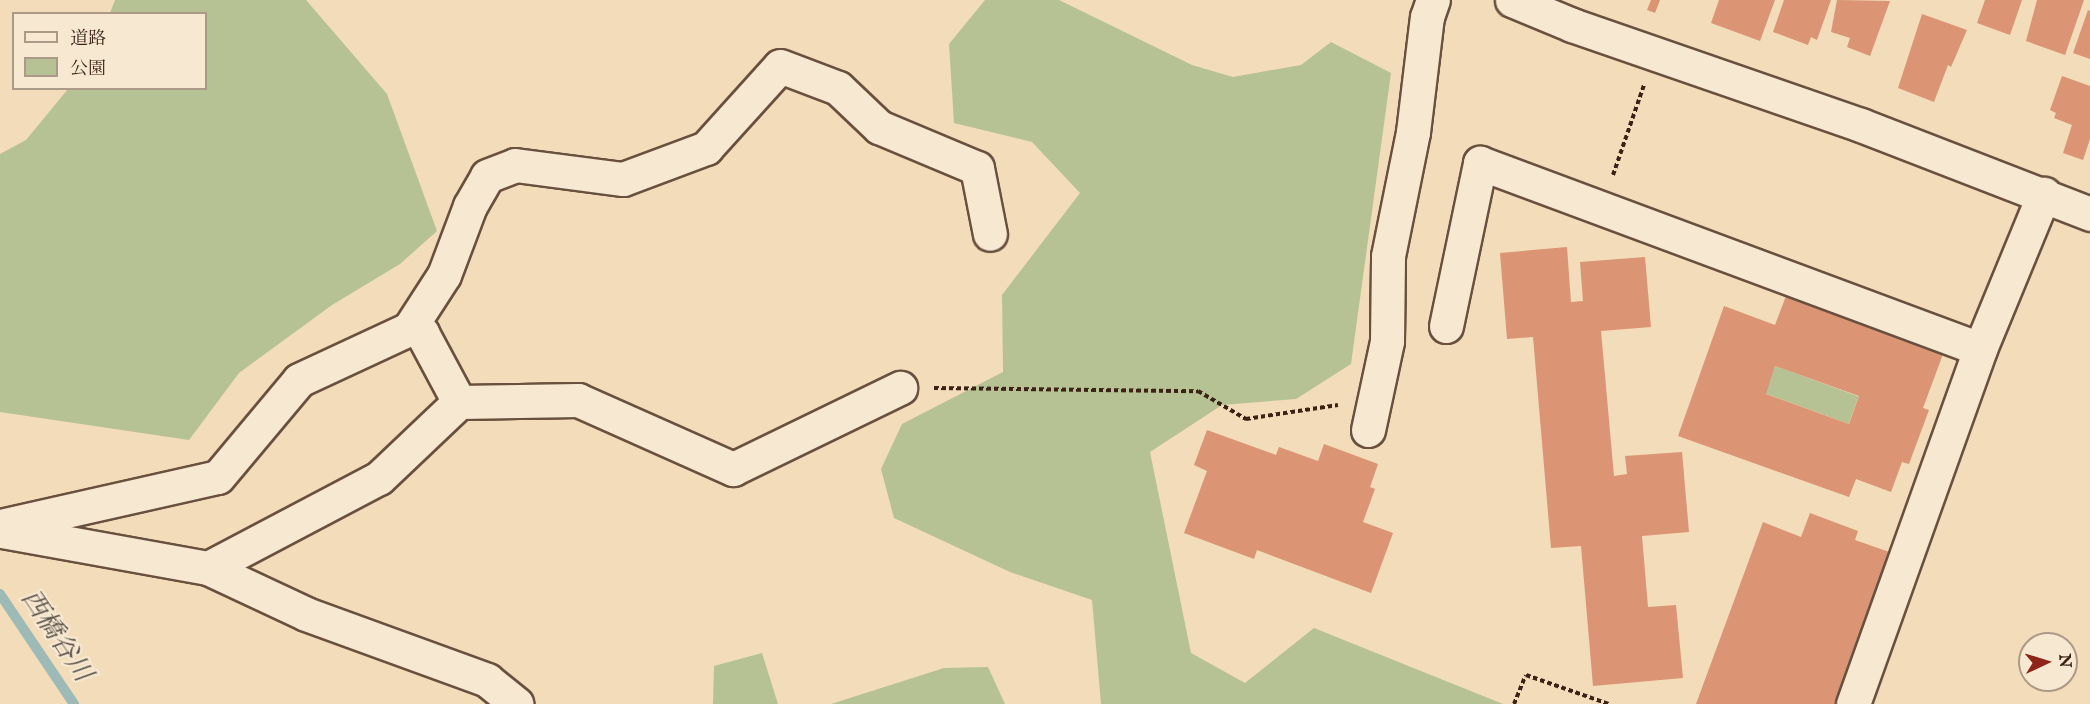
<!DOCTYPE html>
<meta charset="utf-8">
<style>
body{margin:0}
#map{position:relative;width:2090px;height:704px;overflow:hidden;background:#f2dcb9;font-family:"IM FELL English","Noto Serif JP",serif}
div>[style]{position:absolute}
.green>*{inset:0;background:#b6c293;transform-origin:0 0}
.stream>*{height:10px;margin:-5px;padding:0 5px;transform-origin:5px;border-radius:5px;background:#9dbab7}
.building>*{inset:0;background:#db9474}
.path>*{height:4px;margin-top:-2px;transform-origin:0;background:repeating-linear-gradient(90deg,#3b2216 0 4.5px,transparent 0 7.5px)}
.roads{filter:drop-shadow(2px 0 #69503f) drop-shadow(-2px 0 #69503f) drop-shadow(0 2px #69503f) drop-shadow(0 -2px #69503f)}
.minor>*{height:33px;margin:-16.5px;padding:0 16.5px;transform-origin:16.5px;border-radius:16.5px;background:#f7e8d2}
span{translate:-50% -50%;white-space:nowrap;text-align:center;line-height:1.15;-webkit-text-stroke:4.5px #f7e8d2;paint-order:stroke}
.water-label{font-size:26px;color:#585046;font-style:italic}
.legend{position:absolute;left:12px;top:12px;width:195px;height:78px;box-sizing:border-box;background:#f7e8d2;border:2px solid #ac9987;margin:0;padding:8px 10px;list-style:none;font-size:18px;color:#3b2216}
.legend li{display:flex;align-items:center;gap:12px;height:30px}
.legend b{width:30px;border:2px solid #ac9987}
.north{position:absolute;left:2018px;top:632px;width:60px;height:60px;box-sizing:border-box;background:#f7e8d2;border:2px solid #ac9987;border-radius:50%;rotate:86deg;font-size:16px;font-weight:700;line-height:24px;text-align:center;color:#3b2216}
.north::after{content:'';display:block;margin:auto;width:21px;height:27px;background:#8f2418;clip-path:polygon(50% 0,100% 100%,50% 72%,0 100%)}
</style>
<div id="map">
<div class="green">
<div style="clip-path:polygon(115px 0,306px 0,387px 94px,437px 231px,400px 264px,332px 305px,239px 373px,189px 440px,0 412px,0 154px,26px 140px,68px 89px,206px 88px,206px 14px,110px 13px)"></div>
<div style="clip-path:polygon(985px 0,1059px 0,1192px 65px,1233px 77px,1301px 65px,1331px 42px,1391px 73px,1351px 364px,1296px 399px,1222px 405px,1150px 452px,1191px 653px,1245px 683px,1314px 628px,1503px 704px,1101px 704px,1092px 600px,1010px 572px,894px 518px,881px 469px,902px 424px,1003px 372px,1002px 295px,1080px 193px,1032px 142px,954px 123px,949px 44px)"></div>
<div style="left:1775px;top:366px;width:89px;height:29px;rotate:20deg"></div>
<div style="clip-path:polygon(762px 653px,778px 704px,713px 704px,714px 666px)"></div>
<div style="clip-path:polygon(988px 667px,1005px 704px,831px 704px,944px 668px)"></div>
</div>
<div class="stream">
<div style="left:0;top:594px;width:133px;rotate:56.1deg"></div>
</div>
<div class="building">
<div style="clip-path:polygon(1651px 0,1660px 0,1655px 13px,1647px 10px)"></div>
<div style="clip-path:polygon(1719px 0,1775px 0,1760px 41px,1711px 23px)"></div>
<div style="clip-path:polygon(1784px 0,1831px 0,1817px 40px,1811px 37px,1808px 45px,1773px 32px)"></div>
<div style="clip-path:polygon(1837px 0,1890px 1px,1870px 56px,1847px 47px,1850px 38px,1831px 32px)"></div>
<div style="clip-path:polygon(1985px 0,2022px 0,2010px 35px,1977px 23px)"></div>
<div style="clip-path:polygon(2037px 0,2084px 0,2065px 55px,2026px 41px)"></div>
<div style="clip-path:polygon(2088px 10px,2090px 11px,2090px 59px,2073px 53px)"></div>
<div style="clip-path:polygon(1922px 14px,1967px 30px,1951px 67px,1948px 65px,1934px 102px,1898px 88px)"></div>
<div style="clip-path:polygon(2062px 76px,2090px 86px,2090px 139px,2083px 160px,2063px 153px,2072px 125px,2054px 118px,2056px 113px,2050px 110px)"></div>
<div style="clip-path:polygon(1567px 247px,1571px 302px,1583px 301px,1580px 262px,1645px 257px,1651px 327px,1601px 331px,1614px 476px,1627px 474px,1625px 456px,1682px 452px,1689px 532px,1642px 536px,1648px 607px,1676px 605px,1683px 678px,1593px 686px,1581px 546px,1551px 548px,1533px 337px,1507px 339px,1500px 253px)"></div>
<div style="clip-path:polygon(evenodd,1786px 296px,1943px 354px,1923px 408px,1929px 410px,1909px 464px,1902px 462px,1891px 492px,1856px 479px,1849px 497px,1678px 436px,1724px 306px,1775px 325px,1786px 296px,1775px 366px,1859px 396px,1849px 424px,1766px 394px,1775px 366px)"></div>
<div style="clip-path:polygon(1207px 430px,1276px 455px,1279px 447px,1318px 461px,1324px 444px,1378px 464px,1370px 487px,1375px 489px,1363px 522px,1393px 533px,1371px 593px,1257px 550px,1254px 559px,1184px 533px,1207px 471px,1194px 465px)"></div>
<div style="clip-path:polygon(1810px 513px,1858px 531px,1855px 540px,1892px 553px,1837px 704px,1696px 704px,1763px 522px,1801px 537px)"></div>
</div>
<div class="path">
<div style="left:1613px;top:175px;width:95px;rotate:-71deg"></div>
<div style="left:934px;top:388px;width:264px;rotate:0.7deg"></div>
<div style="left:1198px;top:391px;width:56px;rotate:30.3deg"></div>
<div style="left:1246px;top:419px;width:93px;rotate:-8.7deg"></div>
<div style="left:1514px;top:704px;width:31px;rotate:-68deg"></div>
<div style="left:1526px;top:675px;width:88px;rotate:19.3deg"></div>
</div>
<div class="roads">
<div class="minor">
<div style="left:1512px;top:0;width:65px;rotate:22.6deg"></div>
<div style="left:1572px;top:25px;width:306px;rotate:19.1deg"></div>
<div style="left:1861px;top:125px;width:246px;rotate:21.2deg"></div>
<div style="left:1446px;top:326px;width:167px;rotate:-78.2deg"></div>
<div style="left:1480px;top:163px;width:533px;rotate:20.41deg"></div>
<div style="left:409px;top:329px;width:64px;rotate:-57.1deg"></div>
<div style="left:444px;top:275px;width:74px;rotate:-69.4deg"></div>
<div style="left:470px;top:206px;width:34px;rotate:-60deg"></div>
<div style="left:487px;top:176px;width:30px;rotate:-21deg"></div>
<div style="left:515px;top:165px;width:109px;rotate:7.4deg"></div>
<div style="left:623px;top:179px;width:89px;rotate:-20.5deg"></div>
<div style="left:706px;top:148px;width:110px;rotate:-47.9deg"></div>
<div style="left:780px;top:66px;width:62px;rotate:20.8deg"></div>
<div style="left:838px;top:88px;width:57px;rotate:43.6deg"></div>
<div style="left:879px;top:127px;width:106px;rotate:22.7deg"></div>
<div style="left:977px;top:168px;width:67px;rotate:78.9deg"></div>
<div style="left:1368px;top:430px;width:91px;rotate:-77.9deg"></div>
<div style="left:1387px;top:341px;width:85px;rotate:-89.3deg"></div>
<div style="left:1388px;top:256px;width:126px;rotate:-78.6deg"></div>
<div style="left:1413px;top:132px;width:116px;rotate:-83.1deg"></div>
<div style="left:1427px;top:17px;width:18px;rotate:-71deg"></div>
<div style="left:0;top:526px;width:223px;rotate:-12.7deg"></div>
<div style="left:218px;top:477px;width:126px;rotate:-50.1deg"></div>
<div style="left:299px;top:380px;width:121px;rotate:-24.9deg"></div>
<div style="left:409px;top:329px;width:14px;rotate:17deg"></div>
<div style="left:422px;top:333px;width:78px;rotate:61.8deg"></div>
<div style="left:2px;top:531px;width:209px;rotate:10.2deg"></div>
<div style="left:208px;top:568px;width:108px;rotate:25.1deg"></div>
<div style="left:306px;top:614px;width:193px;rotate:20deg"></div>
<div style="left:487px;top:680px;width:38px;rotate:39deg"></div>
<div style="left:208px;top:568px;width:193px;rotate:-27.8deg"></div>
<div style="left:379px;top:478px;width:110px;rotate:-43.5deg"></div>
<div style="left:459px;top:402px;width:119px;rotate:-1deg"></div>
<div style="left:578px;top:400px;width:170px;rotate:24deg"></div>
<div style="left:733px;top:469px;width:186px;rotate:-25.9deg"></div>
<div style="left:1853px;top:704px;width:377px;rotate:-70.3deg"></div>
<div style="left:1980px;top:349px;width:168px;rotate:-67.6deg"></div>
</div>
</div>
<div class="water-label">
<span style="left:56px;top:636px;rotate:56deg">西橋谷川</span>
</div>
<ul class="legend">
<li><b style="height:8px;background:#f7e8d2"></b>道路</li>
<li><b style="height:16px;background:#b6c293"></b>公園</li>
</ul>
<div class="north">N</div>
</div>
